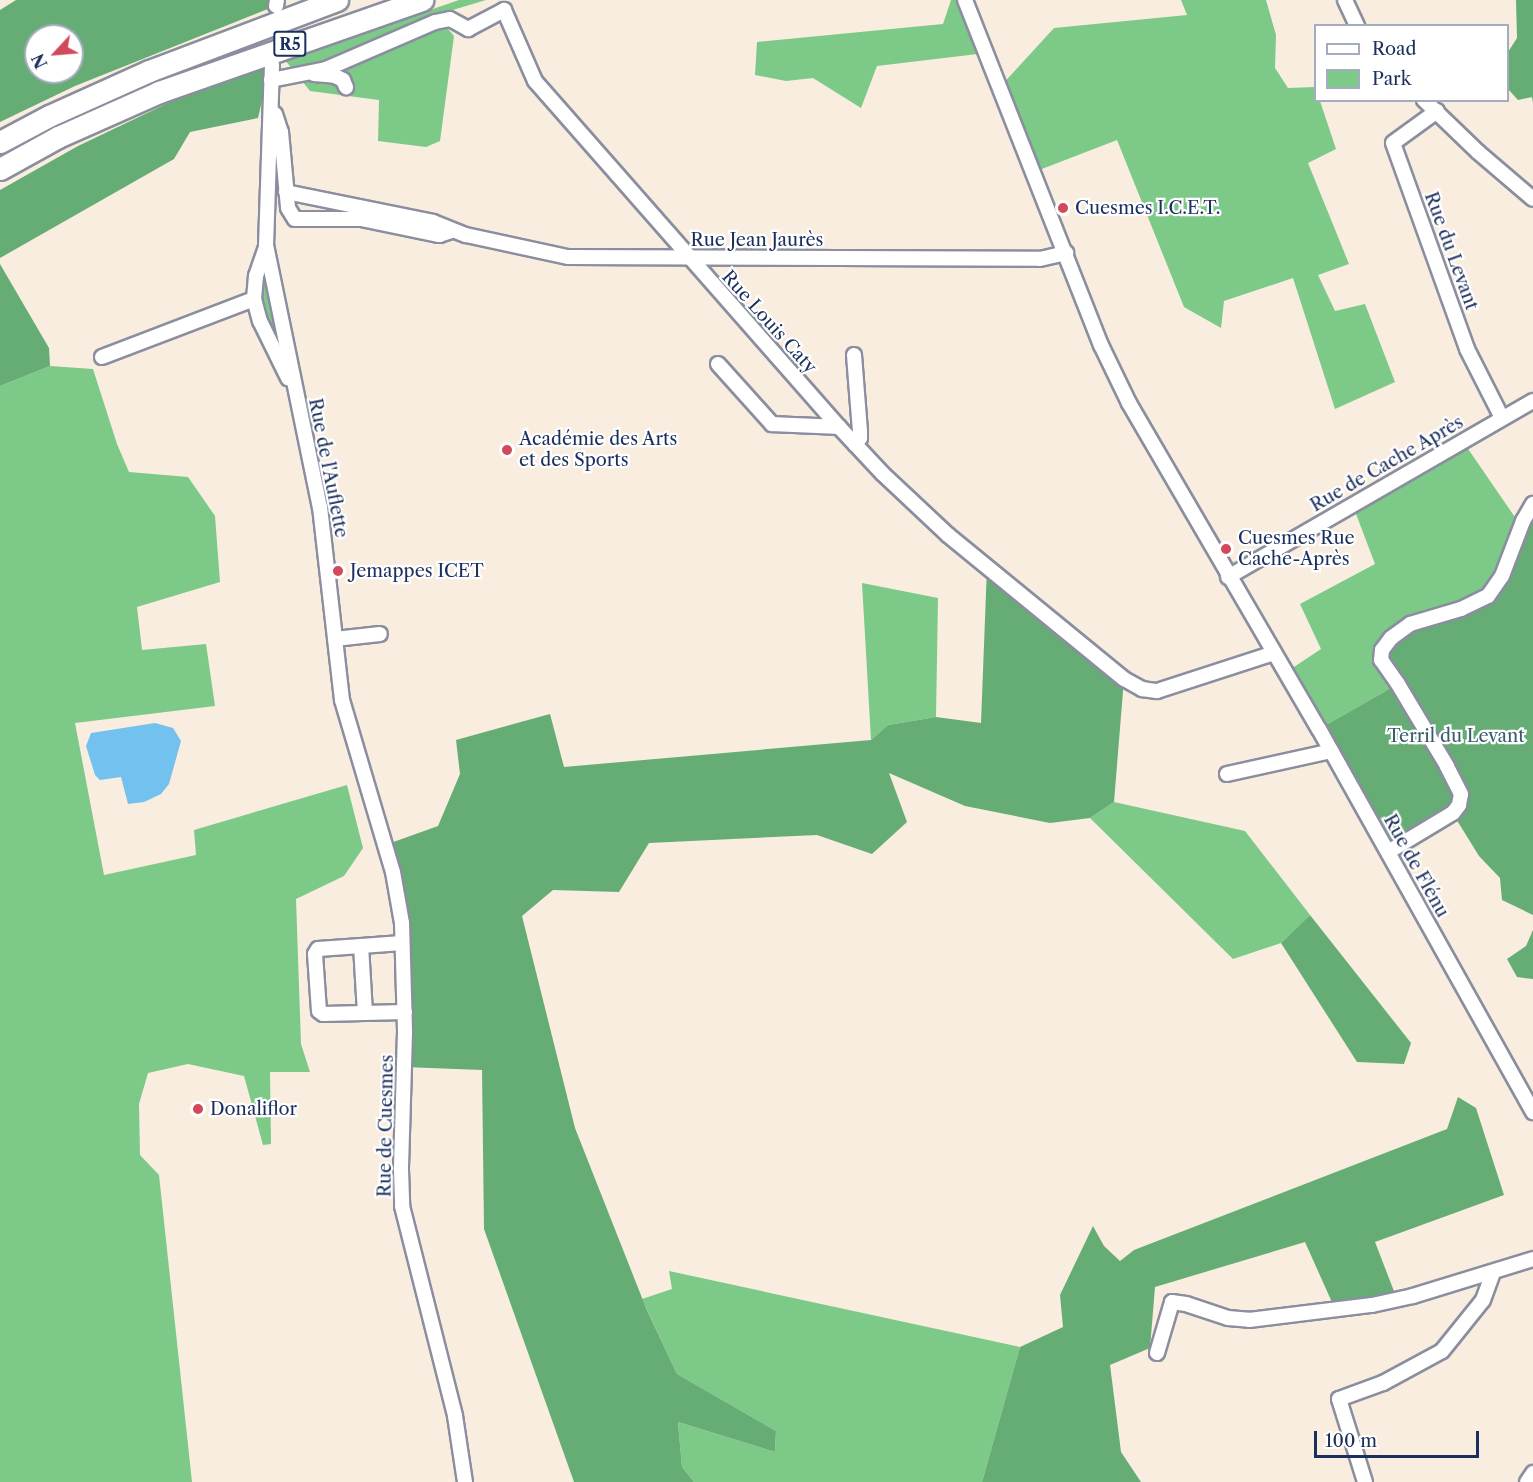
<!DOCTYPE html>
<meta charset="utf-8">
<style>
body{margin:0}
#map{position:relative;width:1533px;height:1482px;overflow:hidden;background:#f8edde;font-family:"Libre Caslon Text",serif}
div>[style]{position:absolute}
.green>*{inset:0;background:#7cc988}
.forest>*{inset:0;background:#65ad74}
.water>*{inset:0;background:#73c1ee}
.roads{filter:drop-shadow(2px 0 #8a8e9e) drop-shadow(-2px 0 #8a8e9e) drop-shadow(0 2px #8a8e9e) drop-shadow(0 -2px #8a8e9e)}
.minor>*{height:14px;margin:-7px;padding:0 7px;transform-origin:7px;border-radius:7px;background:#fff}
.highway>*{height:21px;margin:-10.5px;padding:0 10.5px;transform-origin:10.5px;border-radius:10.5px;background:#fff}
.dots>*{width:16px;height:16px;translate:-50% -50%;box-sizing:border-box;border:3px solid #fff;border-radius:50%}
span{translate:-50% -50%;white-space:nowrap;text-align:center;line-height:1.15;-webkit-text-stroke:4.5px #fff;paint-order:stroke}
.shield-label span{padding:2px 4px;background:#fff;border:2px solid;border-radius:4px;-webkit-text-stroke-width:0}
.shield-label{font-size:16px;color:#1b2f5e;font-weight:700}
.poi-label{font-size:18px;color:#1b2f5e}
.left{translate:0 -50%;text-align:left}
.street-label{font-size:18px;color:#1b2f5e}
.park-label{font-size:18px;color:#385d6b}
.legend{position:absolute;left:1314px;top:24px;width:195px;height:78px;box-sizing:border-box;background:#fff;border:2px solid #a4acbf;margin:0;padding:8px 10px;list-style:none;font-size:18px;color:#1b2f5e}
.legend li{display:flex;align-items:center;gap:12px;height:30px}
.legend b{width:30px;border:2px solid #a4acbf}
.north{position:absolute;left:24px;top:24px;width:60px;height:60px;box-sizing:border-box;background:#fff;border:2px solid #a4acbf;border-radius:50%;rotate:244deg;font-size:16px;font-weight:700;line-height:24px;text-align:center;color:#1b2f5e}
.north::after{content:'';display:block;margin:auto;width:21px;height:27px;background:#d1495b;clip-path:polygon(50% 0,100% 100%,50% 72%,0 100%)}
.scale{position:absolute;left:1314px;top:1431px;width:165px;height:27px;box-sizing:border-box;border:3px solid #1b2f5e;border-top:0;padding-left:8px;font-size:18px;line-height:21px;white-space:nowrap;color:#1b2f5e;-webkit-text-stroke:4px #fff;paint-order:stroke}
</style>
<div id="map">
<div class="green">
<div style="clip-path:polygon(459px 0,486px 0,436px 15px,454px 36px,440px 141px,426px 147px,378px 141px,379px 100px,310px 91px,285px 60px)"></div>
<div style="clip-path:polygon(951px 0,965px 0,986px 53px,877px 66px,861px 108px,813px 78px,786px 81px,755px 75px,757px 42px,943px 24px)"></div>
<div style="clip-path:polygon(1181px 0,1266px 0,1276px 35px,1275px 68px,1288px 88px,1315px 87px,1316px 100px,1320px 101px,1336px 149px,1308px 163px,1349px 264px,1318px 275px,1335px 311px,1365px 304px,1395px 382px,1335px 409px,1293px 278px,1224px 301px,1221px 328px,1184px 307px,1117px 140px,1034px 172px,1000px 87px,1054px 28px,1187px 15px)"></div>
<div style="clip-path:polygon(266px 266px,282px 358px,265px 319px,259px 296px,260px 277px)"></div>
<div style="clip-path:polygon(50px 366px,93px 369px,117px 444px,129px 472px,188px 477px,215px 516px,220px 582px,137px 607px,142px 650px,206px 644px,215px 706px,75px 723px,104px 875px,196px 855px,194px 830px,347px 785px,363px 848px,344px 876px,296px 899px,301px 1044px,310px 1072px,270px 1072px,271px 1144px,263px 1145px,244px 1076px,188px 1064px,148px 1073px,139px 1104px,140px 1155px,159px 1175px,192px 1482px,0 1482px,0 386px)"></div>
<div style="clip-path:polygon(1464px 443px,1521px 526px,1502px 576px,1398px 684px,1319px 729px,1288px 671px,1321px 649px,1300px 604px,1375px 564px,1353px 506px)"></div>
<div style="clip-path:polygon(862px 583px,938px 598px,936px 717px,888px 725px,871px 740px)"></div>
<div style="clip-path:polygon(1114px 802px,1245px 831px,1310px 915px,1281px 943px,1233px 959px,1090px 818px)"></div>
<div style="clip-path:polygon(669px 1271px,1020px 1347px,982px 1482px,694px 1482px,682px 1467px,678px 1422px,775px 1452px,776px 1431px,677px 1374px,642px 1299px,672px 1289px)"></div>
</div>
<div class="forest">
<div style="clip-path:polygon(evenodd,16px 0,269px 0,268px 9px,75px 86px,0 122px,0 10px,16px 0,36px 36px,72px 36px,72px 72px,36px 72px,36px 36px)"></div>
<div style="clip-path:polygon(1516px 0,1533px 0,1533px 103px,1532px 97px,1518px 100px,1508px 89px,1508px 52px,1517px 38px)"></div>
<div style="clip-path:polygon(264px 68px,265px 88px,258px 118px,190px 132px,174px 159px,0 258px,0 190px,78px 146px,166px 104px,214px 83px)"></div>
<div style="clip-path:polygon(0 264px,49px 348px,50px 366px,0 386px)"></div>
<div style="clip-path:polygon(1533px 504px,1533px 915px,1502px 900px,1500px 878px,1479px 856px,1453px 814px,1388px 852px,1319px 729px,1398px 684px,1381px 660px,1391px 638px,1488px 596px)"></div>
<div style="clip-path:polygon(987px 567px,1124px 679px,1114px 802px,1090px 818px,1050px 823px,965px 806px,889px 773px,907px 822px,872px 854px,817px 835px,649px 843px,619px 892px,553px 890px,522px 916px,575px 1128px,646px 1308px,677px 1374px,776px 1431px,775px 1452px,678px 1422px,682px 1467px,694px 1482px,574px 1482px,484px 1229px,482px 1070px,404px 1067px,402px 923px,385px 845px,438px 826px,460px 774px,456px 740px,550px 714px,564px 767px,871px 740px,888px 725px,936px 717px,981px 723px)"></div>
<div style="clip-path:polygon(1310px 915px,1411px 1043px,1404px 1064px,1357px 1062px,1281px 943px)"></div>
<div style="clip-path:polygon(1533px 930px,1533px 979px,1517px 977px,1507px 959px,1526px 946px)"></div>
<div style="clip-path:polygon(1458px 1097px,1476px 1108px,1504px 1195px,1375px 1242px,1397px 1299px,1335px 1309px,1305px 1242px,1155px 1287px,1150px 1348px,1110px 1365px,1121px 1452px,1141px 1482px,982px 1482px,1020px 1347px,1063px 1327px,1060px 1295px,1093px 1226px,1104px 1246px,1120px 1261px,1134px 1250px,1447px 1129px)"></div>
</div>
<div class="water">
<div style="clip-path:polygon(155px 723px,173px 728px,181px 741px,169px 784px,161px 794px,144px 802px,128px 804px,121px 777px,100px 780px,95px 775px,86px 746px,91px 733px)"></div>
</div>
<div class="roads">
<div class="minor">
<div style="left:965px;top:0;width:371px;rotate:68.5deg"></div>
<div style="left:1101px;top:345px;width:64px;rotate:64.2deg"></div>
<div style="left:1129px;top:403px;width:377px;rotate:59.8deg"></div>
<div style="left:1319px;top:729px;width:439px;rotate:60.8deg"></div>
<div style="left:1345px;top:0;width:29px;rotate:65deg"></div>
<div style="left:276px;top:6px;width:6px;rotate:-81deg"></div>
<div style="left:272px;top:65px;width:180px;rotate:91.9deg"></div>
<div style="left:266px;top:245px;width:268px;rotate:78.4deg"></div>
<div style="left:320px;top:507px;width:194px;rotate:83.5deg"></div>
<div style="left:342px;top:700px;width:179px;rotate:73.5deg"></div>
<div style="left:393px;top:872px;width:52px;rotate:80deg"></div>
<div style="left:402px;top:923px;width:109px;rotate:88.4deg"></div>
<div style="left:405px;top:1032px;width:138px;rotate:91.7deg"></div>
<div style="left:401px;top:1170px;width:36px;rotate:88deg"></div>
<div style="left:402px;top:1206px;width:217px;rotate:75.8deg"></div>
<div style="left:455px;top:1416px;width:67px;rotate:81.4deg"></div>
<div style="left:314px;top:74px;width:21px;rotate:5deg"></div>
<div style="left:335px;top:76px;width:9px;rotate:27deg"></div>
<div style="left:343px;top:80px;width:8px;rotate:67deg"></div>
<div style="left:271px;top:80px;width:56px;rotate:-11.3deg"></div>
<div style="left:326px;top:69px;width:119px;rotate:-23.3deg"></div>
<div style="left:435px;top:22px;width:15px;rotate:-11deg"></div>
<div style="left:450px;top:19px;width:21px;rotate:29deg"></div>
<div style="left:468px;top:29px;width:41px;rotate:-27.8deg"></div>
<div style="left:504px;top:10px;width:77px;rotate:66.4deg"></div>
<div style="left:535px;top:81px;width:461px;rotate:48.7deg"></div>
<div style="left:839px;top:427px;width:64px;rotate:46.9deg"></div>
<div style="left:883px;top:474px;width:89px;rotate:43.2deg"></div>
<div style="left:948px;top:535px;width:227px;rotate:39.3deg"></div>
<div style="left:1124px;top:679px;width:21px;rotate:29deg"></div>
<div style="left:1142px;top:689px;width:15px;rotate:8deg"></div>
<div style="left:1157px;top:691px;width:123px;rotate:-18deg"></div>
<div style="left:1424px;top:100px;width:75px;rotate:43.9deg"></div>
<div style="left:1478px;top:152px;width:72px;rotate:40.5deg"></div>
<div style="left:1437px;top:111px;width:54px;rotate:144deg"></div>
<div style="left:1393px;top:143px;width:219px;rotate:70.2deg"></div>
<div style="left:1467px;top:349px;width:77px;rotate:63.1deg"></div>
<div style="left:275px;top:114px;width:19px;rotate:72deg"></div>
<div style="left:281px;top:132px;width:76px;rotate:84.7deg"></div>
<div style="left:288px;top:208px;width:13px;rotate:58deg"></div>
<div style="left:295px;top:219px;width:66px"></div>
<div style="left:361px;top:219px;width:80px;rotate:11.6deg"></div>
<div style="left:439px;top:235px;width:13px;rotate:-18deg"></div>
<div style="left:286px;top:192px;width:150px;rotate:11.5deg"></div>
<div style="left:433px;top:222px;width:35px;rotate:22deg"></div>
<div style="left:466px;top:235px;width:104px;rotate:12.2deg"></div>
<div style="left:568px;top:257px;width:472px;rotate:0.2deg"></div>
<div style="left:1040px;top:259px;width:27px;rotate:-13deg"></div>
<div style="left:266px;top:247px;width:31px;rotate:109deg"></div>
<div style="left:256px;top:276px;width:23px;rotate:95deg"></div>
<div style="left:254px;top:299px;width:23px;rotate:75deg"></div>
<div style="left:260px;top:321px;width:64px;rotate:63.8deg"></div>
<div style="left:854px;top:355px;width:76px;rotate:85.5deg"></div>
<div style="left:860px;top:431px;width:7px;rotate:90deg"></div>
<div style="left:860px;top:438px;width:8px;rotate:130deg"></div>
<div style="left:102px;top:357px;width:163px;rotate:-20.9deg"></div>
<div style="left:718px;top:364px;width:81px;rotate:48deg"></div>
<div style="left:772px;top:424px;width:67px;rotate:2.6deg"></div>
<div style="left:1228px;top:577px;width:352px;rotate:-30deg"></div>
<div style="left:335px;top:639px;width:45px;rotate:-6.3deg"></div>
<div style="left:1227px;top:774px;width:107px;rotate:-12.4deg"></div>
<div style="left:1388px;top:852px;width:76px;rotate:-31deg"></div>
<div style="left:1453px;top:813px;width:10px;rotate:-53deg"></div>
<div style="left:1459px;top:805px;width:11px;rotate:-80deg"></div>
<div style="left:1461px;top:794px;width:31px;rotate:-117deg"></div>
<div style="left:1447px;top:766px;width:96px;rotate:-120.9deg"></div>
<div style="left:1398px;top:684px;width:29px;rotate:-125deg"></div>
<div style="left:1381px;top:660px;width:10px;rotate:-84deg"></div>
<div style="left:1382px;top:650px;width:15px;rotate:-53deg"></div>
<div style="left:1391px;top:638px;width:24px;rotate:-36deg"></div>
<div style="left:1410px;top:624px;width:53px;rotate:-16.4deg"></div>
<div style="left:1461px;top:609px;width:30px;rotate:-26deg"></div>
<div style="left:1488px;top:596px;width:24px;rotate:-55deg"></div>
<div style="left:1502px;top:576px;width:59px;rotate:-69.1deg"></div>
<div style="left:1523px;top:521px;width:20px;rotate:-60deg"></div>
<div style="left:361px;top:946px;width:43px;rotate:176deg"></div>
<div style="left:318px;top:949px;width:6px;rotate:121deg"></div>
<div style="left:315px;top:954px;width:57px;rotate:86deg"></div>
<div style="left:319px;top:1011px;width:5px;rotate:37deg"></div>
<div style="left:323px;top:1014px;width:82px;rotate:-1.4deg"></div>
<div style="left:365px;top:1013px;width:67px;rotate:-93.4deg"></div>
<div style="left:361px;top:946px;width:41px;rotate:-4.2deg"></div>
<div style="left:1157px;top:1353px;width:53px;rotate:-73.6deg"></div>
<div style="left:1172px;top:1302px;width:14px;rotate:8deg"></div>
<div style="left:1186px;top:1304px;width:44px;rotate:18.4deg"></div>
<div style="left:1228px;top:1318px;width:21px;rotate:5deg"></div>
<div style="left:1249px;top:1320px;width:124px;rotate:-7deg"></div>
<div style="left:1372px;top:1305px;width:42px;rotate:-12.4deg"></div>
<div style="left:1413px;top:1296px;width:126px;rotate:-17.1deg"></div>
<div style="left:1365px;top:1482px;width:87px;rotate:-107.4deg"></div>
<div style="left:1339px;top:1399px;width:47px;rotate:-20deg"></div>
<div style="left:1383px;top:1383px;width:67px;rotate:-28.5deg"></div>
<div style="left:1442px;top:1351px;width:65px;rotate:-51.2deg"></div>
<div style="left:1483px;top:1300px;width:30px;rotate:-70deg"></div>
<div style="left:1527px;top:1482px;width:11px;rotate:-56deg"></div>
</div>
<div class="highway">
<div style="left:0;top:142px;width:55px;rotate:-28deg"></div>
<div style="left:49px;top:116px;width:110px;rotate:-24.2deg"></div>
<div style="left:149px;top:71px;width:201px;rotate:-20.7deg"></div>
<div style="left:0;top:169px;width:66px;rotate:-28.9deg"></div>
<div style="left:58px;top:137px;width:111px;rotate:-24deg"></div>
<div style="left:159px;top:92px;width:279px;rotate:-19.3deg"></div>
</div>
</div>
<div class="dots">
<div style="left:1063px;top:208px;background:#d1495b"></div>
<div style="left:507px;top:450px;background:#d1495b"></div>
<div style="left:1226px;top:549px;background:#d1495b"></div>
<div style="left:338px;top:571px;background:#d1495b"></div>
<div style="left:198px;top:1109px;background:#d1495b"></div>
</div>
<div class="shield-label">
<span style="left:290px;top:44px">R5</span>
</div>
<div class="poi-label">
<span class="left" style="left:1075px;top:208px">Cuesmes I.C.E.T.</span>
<span class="left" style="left:519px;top:450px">Académie des Arts<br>et des Sports</span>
<span class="left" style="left:1238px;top:549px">Cuesmes Rue<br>Cache-Après</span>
<span class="left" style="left:350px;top:571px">Jemappes ICET</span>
<span class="left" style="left:210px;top:1109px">Donaliflor</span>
</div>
<div class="street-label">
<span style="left:757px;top:240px">Rue Jean Jaurès</span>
<span style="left:1451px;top:251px;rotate:70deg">Rue du Levant</span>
<span style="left:769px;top:322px;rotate:48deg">Rue Louis Caty</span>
<span style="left:1387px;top:464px;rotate:-30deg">Rue de Cache Après</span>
<span style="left:328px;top:468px;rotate:79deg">Rue de l'Auflette</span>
<span style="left:1416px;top:866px;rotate:61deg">Rue de Flénu</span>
<span style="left:386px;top:1126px;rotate:-89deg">Rue de Cuesmes</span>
</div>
<div class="park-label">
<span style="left:1456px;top:736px">Terril du Levant</span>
</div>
<ul class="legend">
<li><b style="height:8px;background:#fff"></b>Road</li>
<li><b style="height:16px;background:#7cc988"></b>Park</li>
</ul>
<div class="north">N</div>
<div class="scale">100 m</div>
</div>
